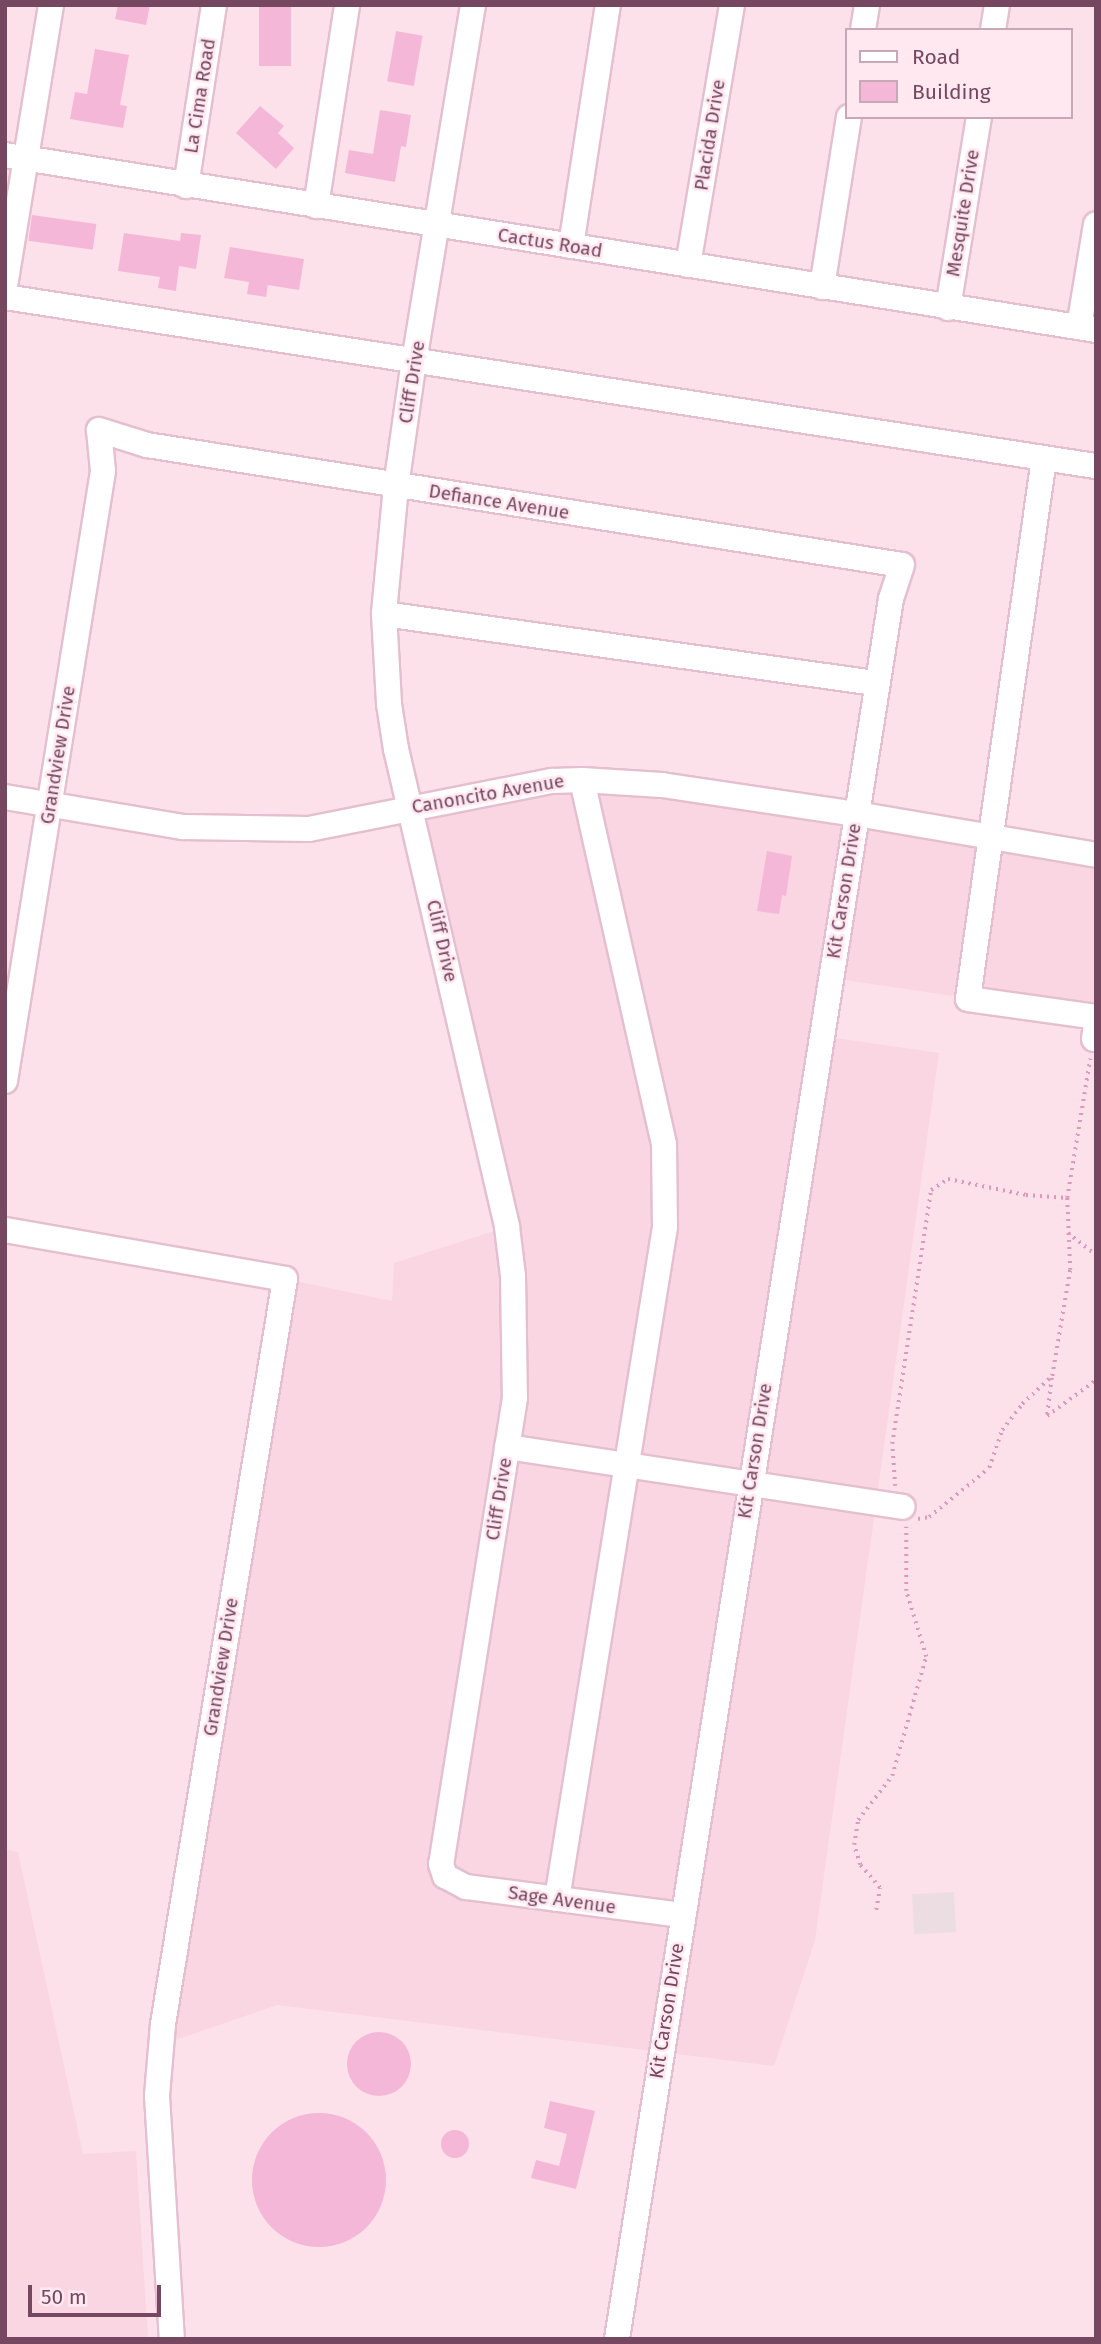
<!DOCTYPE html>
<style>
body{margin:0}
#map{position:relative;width:1101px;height:2344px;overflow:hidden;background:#fde1ea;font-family:"Fira Sans",sans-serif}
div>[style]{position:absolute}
.residential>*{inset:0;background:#fad5e2}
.industrial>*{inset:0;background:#ecdde3;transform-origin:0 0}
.building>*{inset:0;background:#f4b7d7;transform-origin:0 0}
.round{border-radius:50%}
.path>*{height:3.5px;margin-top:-1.75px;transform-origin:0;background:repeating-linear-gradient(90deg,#d99abc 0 2px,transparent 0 7px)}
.roads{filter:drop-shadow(2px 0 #e4bfcf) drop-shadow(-2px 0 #e4bfcf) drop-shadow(0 2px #e4bfcf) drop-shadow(0 -2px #e4bfcf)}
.minor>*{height:24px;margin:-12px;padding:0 12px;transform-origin:12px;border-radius:12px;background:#fff}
span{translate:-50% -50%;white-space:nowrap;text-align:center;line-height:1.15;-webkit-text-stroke:5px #ffe8ef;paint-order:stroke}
.street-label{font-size:19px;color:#764761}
.frame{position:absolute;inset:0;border:7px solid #764761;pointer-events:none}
.legend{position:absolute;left:845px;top:28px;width:228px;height:91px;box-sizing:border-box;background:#ffe8ef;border:2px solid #c8a8b6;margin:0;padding:9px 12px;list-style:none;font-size:21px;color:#764761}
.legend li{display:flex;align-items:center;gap:14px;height:35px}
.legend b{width:35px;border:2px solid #c8a8b6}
.scale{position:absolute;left:28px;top:2285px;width:133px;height:32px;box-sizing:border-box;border:4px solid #764761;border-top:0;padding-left:9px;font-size:21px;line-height:24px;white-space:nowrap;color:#764761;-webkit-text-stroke:5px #ffe8ef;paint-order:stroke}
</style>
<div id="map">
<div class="residential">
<div style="clip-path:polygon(552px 781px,1096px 850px,1096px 1017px,831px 978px,821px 1036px,939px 1053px,815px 1940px,774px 2066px,277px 2005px,161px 2045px,285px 1279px,392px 1301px,394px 1263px,507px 1227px,411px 807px)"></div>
<div style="clip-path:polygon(5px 1849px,18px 1852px,83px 2154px,136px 2151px,148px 2339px,5px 2339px)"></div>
</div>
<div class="industrial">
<div style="left:954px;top:1892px;width:40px;height:42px;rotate:87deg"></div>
</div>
<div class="building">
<div style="clip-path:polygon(118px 5px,150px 5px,146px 25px,115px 19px)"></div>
<div style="left:259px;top:5px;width:32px;height:61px"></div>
<div style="left:396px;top:31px;width:27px;height:51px;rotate:10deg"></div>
<div style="clip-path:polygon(95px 49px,129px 55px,120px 105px,127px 106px,123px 128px,70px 119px,75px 92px,87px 94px)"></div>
<div style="clip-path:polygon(260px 106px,284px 126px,278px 133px,294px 148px,276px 169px,236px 133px)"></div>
<div style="clip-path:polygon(380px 110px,411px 115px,406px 147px,401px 146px,395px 182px,345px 173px,349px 150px,373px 154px)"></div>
<div style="left:32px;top:215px;width:65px;height:26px;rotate:8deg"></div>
<div style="clip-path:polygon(124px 233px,180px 241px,181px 233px,201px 235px,196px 269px,179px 266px,176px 291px,158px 288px,160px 277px,118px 271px)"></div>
<div style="clip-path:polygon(230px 247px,304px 259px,299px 290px,268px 285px,266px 297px,247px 294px,249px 282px,224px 278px)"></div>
<div style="clip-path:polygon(767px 851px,792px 856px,786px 896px,782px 895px,779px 914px,757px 911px)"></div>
<div class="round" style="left:347px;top:2032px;width:64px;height:64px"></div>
<div style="clip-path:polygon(550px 2101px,595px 2111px,576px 2189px,531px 2178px,536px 2160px,559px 2166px,567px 2134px,544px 2128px)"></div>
<div class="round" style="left:252px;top:2113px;width:134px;height:134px"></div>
<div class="round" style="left:441px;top:2130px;width:28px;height:28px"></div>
</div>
<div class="path">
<div style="left:1068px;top:1233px;width:36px;rotate:38deg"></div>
<div style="left:1052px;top:1378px;width:38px;rotate:97deg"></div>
<div style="left:1047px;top:1416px;width:61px;rotate:-36.3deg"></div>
<div style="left:895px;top:1486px;width:42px;rotate:-94.1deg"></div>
<div style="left:892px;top:1444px;width:257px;rotate:-81.3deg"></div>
<div style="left:931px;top:1190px;width:20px;rotate:-33deg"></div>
<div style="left:948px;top:1179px;width:80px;rotate:11.6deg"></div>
<div style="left:1026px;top:1195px;width:41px;rotate:4.2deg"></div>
<div style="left:1067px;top:1198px;width:141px;rotate:-80.6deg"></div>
<div style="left:918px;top:1519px;width:11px;rotate:-10deg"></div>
<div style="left:929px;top:1517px;width:77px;rotate:-39.2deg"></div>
<div style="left:989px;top:1468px;width:40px;rotate:-71.1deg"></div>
<div style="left:1002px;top:1430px;width:33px;rotate:-52deg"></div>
<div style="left:1022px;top:1404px;width:41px;rotate:-43deg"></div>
<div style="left:1052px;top:1376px;width:108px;rotate:-80.4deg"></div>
<div style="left:1070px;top:1270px;width:72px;rotate:-92.4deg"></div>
<div style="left:876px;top:1910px;width:22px;rotate:-80deg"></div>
<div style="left:880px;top:1888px;width:30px;rotate:-131deg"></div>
<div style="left:860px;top:1865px;width:21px;rotate:-107deg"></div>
<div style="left:854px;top:1845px;width:25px;rotate:-81deg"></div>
<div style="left:858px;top:1820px;width:56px;rotate:-52.3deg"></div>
<div style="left:892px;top:1776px;width:124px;rotate:-74.1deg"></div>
<div style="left:926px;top:1657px;width:69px;rotate:-106.9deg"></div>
<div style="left:906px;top:1591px;width:64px;rotate:-90deg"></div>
</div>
<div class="roads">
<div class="minor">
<div style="left:473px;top:5px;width:360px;rotate:99.4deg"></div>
<div style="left:414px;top:360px;width:127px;rotate:98.1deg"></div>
<div style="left:396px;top:486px;width:129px;rotate:95.4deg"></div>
<div style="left:384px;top:614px;width:90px;rotate:86.8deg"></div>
<div style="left:389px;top:704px;width:46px;rotate:81.2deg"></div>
<div style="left:396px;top:749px;width:491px;rotate:76.9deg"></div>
<div style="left:507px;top:1227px;width:49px;rotate:83deg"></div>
<div style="left:513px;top:1276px;width:122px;rotate:89.1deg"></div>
<div style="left:515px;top:1398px;width:472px;rotate:99deg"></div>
<div style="left:441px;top:1864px;width:13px;rotate:72deg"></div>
<div style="left:445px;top:1876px;width:24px;rotate:28deg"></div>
<div style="left:466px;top:1887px;width:217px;rotate:7.4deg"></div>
<div style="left:863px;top:30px;width:25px;rotate:-81deg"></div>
<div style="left:993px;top:30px;width:25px;rotate:-81deg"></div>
<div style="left:5px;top:155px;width:1105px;rotate:9.11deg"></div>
<div style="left:186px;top:186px;width:183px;rotate:-81.2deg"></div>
<div style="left:316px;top:206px;width:203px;rotate:-81.2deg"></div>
<div style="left:571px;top:246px;width:244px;rotate:-81.3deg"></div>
<div style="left:688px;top:265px;width:264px;rotate:-80.4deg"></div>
<div style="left:5px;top:286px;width:285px;rotate:-80.7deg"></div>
<div style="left:822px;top:287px;width:172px;rotate:-81deg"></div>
<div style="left:5px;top:297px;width:1104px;rotate:8.81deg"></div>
<div style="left:948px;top:308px;width:193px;rotate:-80.8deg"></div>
<div style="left:1079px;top:327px;width:104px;rotate:-80.6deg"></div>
<div style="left:1044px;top:458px;width:546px;rotate:98deg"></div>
<div style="left:968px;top:999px;width:129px;rotate:8deg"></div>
<div style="left:384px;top:614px;width:498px;rotate:8deg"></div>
<div style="left:5px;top:797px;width:181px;rotate:9.6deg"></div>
<div style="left:183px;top:827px;width:126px;rotate:0.9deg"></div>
<div style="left:309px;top:829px;width:248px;rotate:-11.2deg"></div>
<div style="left:552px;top:781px;width:30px;rotate:-2deg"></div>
<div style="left:582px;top:780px;width:80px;rotate:3.6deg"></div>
<div style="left:662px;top:785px;width:197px;rotate:8.5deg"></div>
<div style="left:857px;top:814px;width:242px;rotate:9.7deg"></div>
<div style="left:1094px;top:1039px;width:14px;rotate:-82deg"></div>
<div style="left:5px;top:1081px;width:618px;rotate:-80.87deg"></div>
<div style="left:103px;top:471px;width:41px;rotate:-95.6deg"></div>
<div style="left:99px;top:430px;width:50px;rotate:17.4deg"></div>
<div style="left:147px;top:445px;width:764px;rotate:9.03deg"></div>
<div style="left:902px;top:565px;width:36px;rotate:108deg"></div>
<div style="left:891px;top:599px;width:1761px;rotate:98.95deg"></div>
<div style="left:5px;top:1230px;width:284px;rotate:9.9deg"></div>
<div style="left:285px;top:1279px;width:755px;rotate:99.3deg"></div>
<div style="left:163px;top:2024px;width:72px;rotate:94.8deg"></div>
<div style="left:157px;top:2096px;width:243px;rotate:86.5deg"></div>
<div style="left:507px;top:1447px;width:400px;rotate:8.6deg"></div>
<div style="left:557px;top:1899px;width:681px;rotate:-80.87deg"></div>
<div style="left:665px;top:1227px;width:83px;rotate:-90.7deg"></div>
<div style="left:664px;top:1144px;width:373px;rotate:-102.7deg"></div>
</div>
</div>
<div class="street-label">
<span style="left:200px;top:96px;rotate:-81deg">La Cima Road</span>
<span style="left:710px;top:135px;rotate:-81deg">Placida Drive</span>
<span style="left:963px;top:213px;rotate:-81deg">Mesquite Drive</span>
<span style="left:550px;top:243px;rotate:9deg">Cactus Road</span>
<span style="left:412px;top:382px;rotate:-81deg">Cliff Drive</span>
<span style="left:499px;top:502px;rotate:9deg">Defiance Avenue</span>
<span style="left:58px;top:755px;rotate:-81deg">Grandview Drive</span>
<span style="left:488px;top:794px;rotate:-10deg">Canoncito Avenue</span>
<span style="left:844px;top:891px;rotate:-81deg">Kit Carson Drive</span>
<span style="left:442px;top:941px;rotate:77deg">Cliff Drive</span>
<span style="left:755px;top:1451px;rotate:-81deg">Kit Carson Drive</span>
<span style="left:499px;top:1499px;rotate:-81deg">Cliff Drive</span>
<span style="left:221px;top:1667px;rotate:-81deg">Grandview Drive</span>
<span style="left:562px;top:1900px;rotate:8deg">Sage Avenue</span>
<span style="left:667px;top:2011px;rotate:-81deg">Kit Carson Drive</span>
</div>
<div class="frame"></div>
<ul class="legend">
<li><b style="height:9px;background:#fff"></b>Road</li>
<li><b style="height:19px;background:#f4b7d7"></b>Building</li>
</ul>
<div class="scale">50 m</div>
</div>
